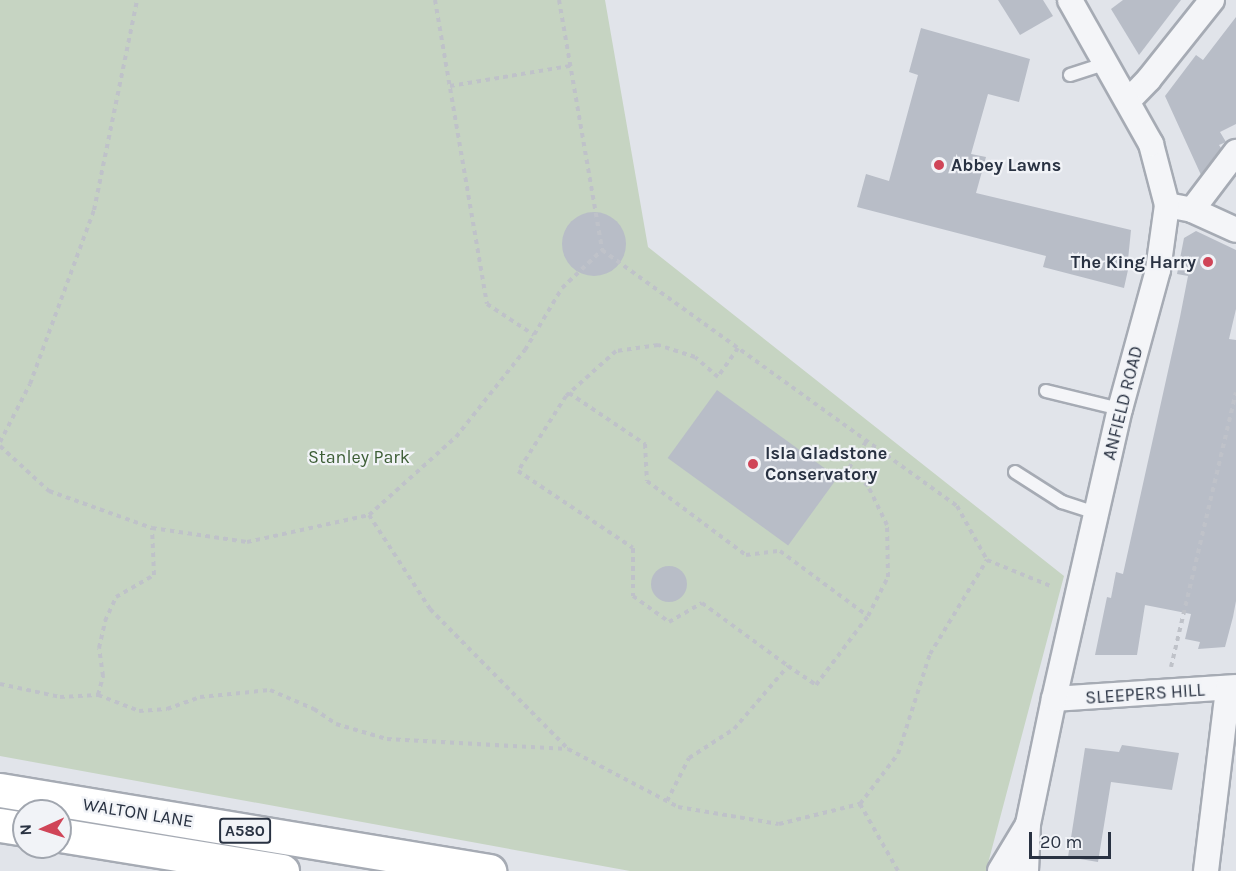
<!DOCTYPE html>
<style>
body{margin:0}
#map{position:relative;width:1236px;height:871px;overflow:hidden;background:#e1e4ea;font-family:Karla,sans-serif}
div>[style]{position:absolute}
.green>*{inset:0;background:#c6d4c2}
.building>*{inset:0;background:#b8bdc7;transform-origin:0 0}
.round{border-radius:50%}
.path>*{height:4px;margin-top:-2px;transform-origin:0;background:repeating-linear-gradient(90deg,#bfc2c9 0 4.5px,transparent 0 9px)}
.roads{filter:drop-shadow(2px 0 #a6abb4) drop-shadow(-2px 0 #a6abb4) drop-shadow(0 2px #a6abb4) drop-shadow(0 -2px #a6abb4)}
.service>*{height:12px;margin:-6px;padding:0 6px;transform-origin:6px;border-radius:6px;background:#f4f5f8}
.minor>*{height:24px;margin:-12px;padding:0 12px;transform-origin:12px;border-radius:12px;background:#f4f5f8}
.trunk>*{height:33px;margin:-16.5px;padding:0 16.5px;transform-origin:16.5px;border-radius:16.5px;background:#fff}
.dots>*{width:16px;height:16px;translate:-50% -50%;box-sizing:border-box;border:3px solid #f1f3f7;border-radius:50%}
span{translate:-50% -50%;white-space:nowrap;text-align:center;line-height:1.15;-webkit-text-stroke:4.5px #f1f3f7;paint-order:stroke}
.shield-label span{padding:2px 4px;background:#f1f3f7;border:2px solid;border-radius:4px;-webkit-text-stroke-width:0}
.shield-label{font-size:16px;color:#293242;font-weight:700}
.poi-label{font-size:18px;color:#293242;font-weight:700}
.left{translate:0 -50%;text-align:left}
.right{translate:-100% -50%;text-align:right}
.street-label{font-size:18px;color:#293242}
.park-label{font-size:18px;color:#3d5e36}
.north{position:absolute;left:12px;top:799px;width:60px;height:60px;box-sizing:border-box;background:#f1f3f7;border:2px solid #a1a6af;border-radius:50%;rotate:267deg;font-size:16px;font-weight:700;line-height:24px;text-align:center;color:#293242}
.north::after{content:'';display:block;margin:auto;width:21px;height:27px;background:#d04558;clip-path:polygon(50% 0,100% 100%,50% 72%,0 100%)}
.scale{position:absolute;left:1029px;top:832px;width:82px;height:27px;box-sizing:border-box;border:3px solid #293242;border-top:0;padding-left:8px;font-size:18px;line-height:21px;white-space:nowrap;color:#293242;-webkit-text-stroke:4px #f1f3f7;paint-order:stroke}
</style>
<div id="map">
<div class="green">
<div style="clip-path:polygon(0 0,605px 0,648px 247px,1064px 576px,986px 871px,630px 871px,0 756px)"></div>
</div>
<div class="building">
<div style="clip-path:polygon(998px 0,1043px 0,1053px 16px,1020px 35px)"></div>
<div style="clip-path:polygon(1123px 0,1181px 0,1139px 55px,1111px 9px)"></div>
<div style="clip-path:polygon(1236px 17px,1236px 124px,1220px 132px,1226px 142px,1219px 145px,1221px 148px,1201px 175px,1165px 96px,1196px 55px,1203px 60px)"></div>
<div style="clip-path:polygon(921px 28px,1030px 59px,1019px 102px,988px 94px,971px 154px,986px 157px,976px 193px,1131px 230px,1128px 260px,1130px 261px,1124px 288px,1043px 267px,1046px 256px,857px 207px,866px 174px,889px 181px,918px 75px,909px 72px)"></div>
<div class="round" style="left:562px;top:212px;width:64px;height:64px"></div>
<div style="clip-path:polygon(1196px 231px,1236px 250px,1236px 309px,1229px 339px,1236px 340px,1236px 601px,1233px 617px,1225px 647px,1198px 649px,1200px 642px,1185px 639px,1191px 614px,1145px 605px,1137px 655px,1095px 655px,1107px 597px,1111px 598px,1116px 572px,1123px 574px,1180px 317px,1188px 276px,1177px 274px,1184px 238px)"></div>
<div style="left:717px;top:390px;width:149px;height:84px;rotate:36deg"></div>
<div class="round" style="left:651px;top:566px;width:36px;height:36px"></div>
<div style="clip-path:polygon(1122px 745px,1179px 753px,1172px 790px,1111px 782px,1098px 862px,1068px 857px,1085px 748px,1119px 752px)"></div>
</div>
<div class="path">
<div style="left:435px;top:0;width:308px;rotate:80.3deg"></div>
<div style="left:487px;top:304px;width:56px;rotate:33.4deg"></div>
<div style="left:559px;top:0;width:254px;rotate:80.2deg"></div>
<div style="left:602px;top:250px;width:438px;rotate:35.8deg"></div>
<div style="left:957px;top:506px;width:62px;rotate:60.9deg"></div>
<div style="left:987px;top:560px;width:71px;rotate:22.2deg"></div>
<div style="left:450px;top:86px;width:122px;rotate:-9.5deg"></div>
<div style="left:738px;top:348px;width:35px;rotate:125deg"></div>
<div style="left:718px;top:377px;width:30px;rotate:-139deg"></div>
<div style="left:695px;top:357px;width:39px;rotate:-162deg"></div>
<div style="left:658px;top:345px;width:42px;rotate:171.9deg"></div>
<div style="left:616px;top:351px;width:67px;rotate:138deg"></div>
<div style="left:566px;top:396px;width:89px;rotate:122.6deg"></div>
<div style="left:518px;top:471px;width:138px;rotate:33.8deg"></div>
<div style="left:633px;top:548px;width:48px;rotate:90deg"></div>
<div style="left:633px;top:596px;width:44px;rotate:35.8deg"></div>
<div style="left:669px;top:622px;width:38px;rotate:-30deg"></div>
<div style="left:702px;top:603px;width:107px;rotate:36.2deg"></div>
<div style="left:569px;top:393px;width:92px;rotate:33.9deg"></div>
<div style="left:645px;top:444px;width:37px;rotate:87deg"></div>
<div style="left:647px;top:481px;width:124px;rotate:36.8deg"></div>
<div style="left:746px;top:555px;width:34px;rotate:-7deg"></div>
<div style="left:780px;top:551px;width:109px;rotate:36.5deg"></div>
<div style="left:0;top:442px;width:65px;rotate:-62.7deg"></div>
<div style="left:30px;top:384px;width:185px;rotate:-69.8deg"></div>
<div style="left:94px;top:210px;width:214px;rotate:-78.4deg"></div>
<div style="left:0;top:446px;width:67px;rotate:42.6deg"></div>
<div style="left:49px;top:491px;width:109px;rotate:19.8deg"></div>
<div style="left:152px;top:528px;width:96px;rotate:8.4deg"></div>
<div style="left:247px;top:542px;width:125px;rotate:-12.5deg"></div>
<div style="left:369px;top:515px;width:117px;rotate:-41.9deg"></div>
<div style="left:456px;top:437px;width:111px;rotate:-51.6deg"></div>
<div style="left:525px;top:350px;width:72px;rotate:-59.2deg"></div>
<div style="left:562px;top:288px;width:55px;rotate:-43.5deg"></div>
<div style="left:369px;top:515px;width:112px;rotate:57deg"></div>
<div style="left:430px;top:609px;width:197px;rotate:45.4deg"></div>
<div style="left:568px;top:749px;width:124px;rotate:27.8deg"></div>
<div style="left:678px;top:807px;width:102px;rotate:9.6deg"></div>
<div style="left:779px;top:824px;width:83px;rotate:-13.9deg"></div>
<div style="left:860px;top:804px;width:63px;rotate:-52.8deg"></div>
<div style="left:898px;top:754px;width:105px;rotate:-72.3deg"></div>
<div style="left:930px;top:654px;width:110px;rotate:-58.8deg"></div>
<div style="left:1171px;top:667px;width:282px;rotate:-76.7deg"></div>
<div style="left:0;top:684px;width:61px;rotate:12.2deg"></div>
<div style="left:60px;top:697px;width:38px;rotate:-3deg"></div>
<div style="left:98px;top:695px;width:44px;rotate:21.3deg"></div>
<div style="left:139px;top:711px;width:28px;rotate:-4deg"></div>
<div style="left:167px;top:709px;width:35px;rotate:-20deg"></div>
<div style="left:200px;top:697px;width:70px;rotate:-5.7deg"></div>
<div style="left:270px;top:690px;width:48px;rotate:23.4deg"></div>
<div style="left:314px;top:709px;width:27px;rotate:34deg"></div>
<div style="left:336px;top:724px;width:53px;rotate:16.4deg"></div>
<div style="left:387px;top:739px;width:181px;rotate:3.2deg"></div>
<div style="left:98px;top:695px;width:20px;rotate:-75deg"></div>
<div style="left:103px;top:676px;width:28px;rotate:-98deg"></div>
<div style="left:99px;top:648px;width:28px;rotate:-77deg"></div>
<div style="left:105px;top:621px;width:26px;rotate:-65deg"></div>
<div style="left:116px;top:597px;width:44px;rotate:-30.1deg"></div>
<div style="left:154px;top:575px;width:47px;rotate:-92.4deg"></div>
<div style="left:667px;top:801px;width:48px;rotate:-62.9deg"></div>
<div style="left:689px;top:758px;width:54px;rotate:-32.8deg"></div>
<div style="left:734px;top:729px;width:83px;rotate:-49.4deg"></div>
<div style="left:788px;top:666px;width:34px;rotate:34deg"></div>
<div style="left:816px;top:685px;width:86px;rotate:-53deg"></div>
<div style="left:868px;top:616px;width:44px;rotate:-62.9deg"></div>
<div style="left:888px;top:577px;width:52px;rotate:-91.1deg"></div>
<div style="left:887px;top:525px;width:43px;rotate:-116deg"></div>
<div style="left:868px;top:486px;width:26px;rotate:-137deg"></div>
<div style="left:849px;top:468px;width:33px;rotate:-57deg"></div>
<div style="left:860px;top:804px;width:77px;rotate:60.4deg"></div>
</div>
<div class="roads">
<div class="service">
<div style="left:1070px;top:75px;width:39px;rotate:-18deg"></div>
<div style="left:1046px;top:391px;width:76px;rotate:13.7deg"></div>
<div style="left:1015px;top:472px;width:56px;rotate:32.6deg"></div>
<div style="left:1062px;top:502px;width:36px;rotate:18deg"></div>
</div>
<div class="minor">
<div style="left:1128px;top:101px;width:30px;rotate:-46deg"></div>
<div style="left:1149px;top:79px;width:101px;rotate:-51.4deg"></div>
<div style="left:1167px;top:205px;width:25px;rotate:11deg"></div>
<div style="left:1192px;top:210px;width:48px;rotate:24.4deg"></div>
<div style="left:1192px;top:210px;width:73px;rotate:-52.8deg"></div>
<div style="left:1054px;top:699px;width:182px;rotate:-3.8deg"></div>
<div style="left:1000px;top:871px;width:52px;rotate:-59deg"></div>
<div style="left:1026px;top:871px;width:47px;rotate:-87.6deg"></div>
<div style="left:1028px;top:824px;width:128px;rotate:-78.3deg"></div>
<div style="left:1054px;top:699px;width:297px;rotate:-77.2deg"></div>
<div style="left:1120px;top:409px;width:144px;rotate:-74.7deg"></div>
<div style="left:1158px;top:270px;width:66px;rotate:-82.1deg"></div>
<div style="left:1167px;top:205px;width:63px;rotate:-104.7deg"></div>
<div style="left:1151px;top:144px;width:165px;rotate:-119.4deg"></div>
<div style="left:1206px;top:871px;width:184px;rotate:-83.1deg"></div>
</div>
<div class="trunk">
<div style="left:0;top:790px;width:496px;rotate:9.4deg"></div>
<div style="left:0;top:825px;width:24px;rotate:9deg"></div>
<div style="left:60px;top:835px;width:225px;rotate:9.2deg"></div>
</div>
</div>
<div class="dots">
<div style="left:939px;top:165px;background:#d04558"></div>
<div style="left:1208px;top:262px;background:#d04558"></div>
<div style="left:753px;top:464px;background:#d04558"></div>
</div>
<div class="shield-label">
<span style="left:245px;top:831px">A580</span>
</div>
<div class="poi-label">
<span class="left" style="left:951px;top:165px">Abbey Lawns</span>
<span class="right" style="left:1196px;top:262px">The King Harry</span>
<span class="left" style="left:765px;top:464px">Isla Gladstone<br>Conservatory</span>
</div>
<div class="street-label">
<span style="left:1123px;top:403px;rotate:-76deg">ANFIELD ROAD</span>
<span style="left:1145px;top:694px;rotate:-4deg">SLEEPERS HILL</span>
<span style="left:138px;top:813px;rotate:9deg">WALTON LANE</span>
</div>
<div class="park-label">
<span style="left:359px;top:457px">Stanley Park</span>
</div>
<div class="north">N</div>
<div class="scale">20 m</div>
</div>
